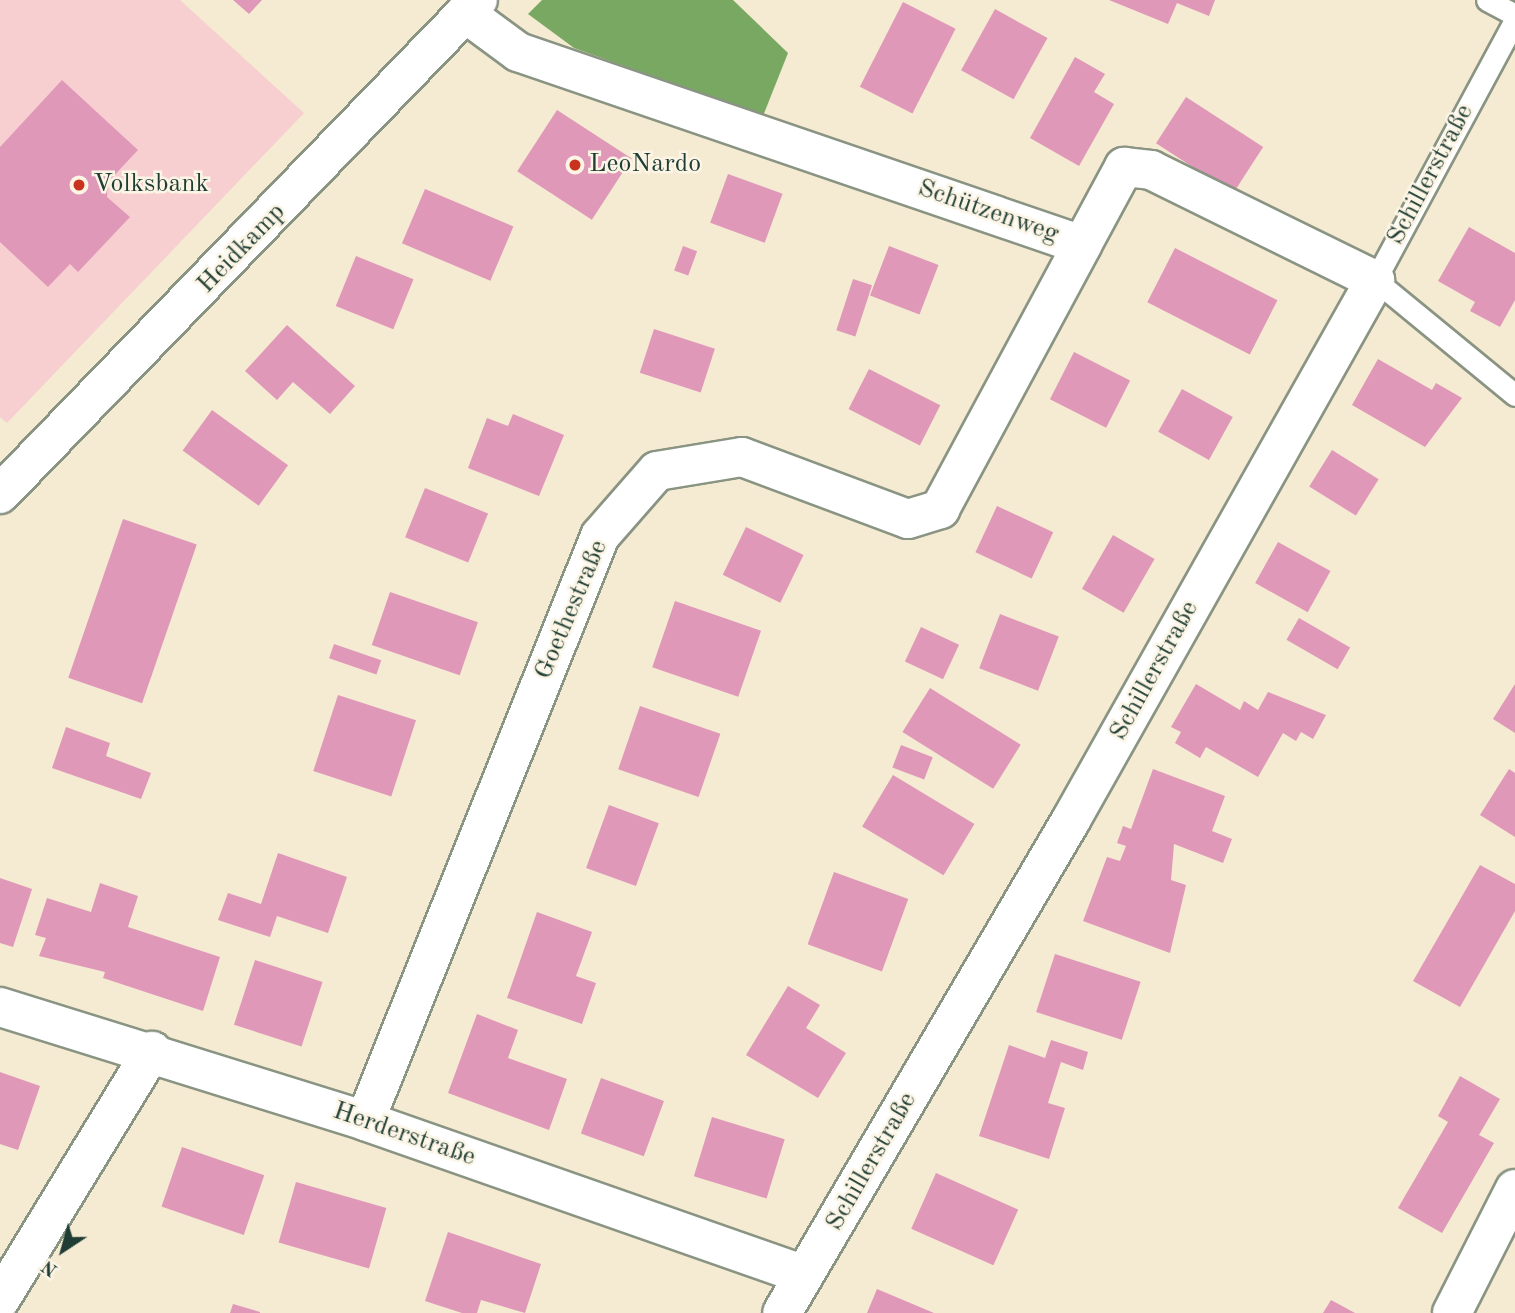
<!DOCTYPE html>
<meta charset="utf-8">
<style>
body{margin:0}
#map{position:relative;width:1515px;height:1313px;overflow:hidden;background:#f5ead2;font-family:"Old Standard TT",serif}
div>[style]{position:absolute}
.built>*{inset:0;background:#f7cfd0}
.forest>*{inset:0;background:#79a862}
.building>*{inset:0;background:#e098b9;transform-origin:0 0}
.roads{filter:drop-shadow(2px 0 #8a9483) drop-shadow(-2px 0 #8a9483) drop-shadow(0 2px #8a9483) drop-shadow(0 -2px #8a9483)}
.lane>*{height:21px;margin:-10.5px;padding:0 10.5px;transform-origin:10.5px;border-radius:10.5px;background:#fff}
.street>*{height:38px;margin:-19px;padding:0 19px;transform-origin:19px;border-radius:19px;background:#fff}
.secondary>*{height:38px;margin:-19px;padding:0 19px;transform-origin:19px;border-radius:19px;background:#fff}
.dots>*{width:19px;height:19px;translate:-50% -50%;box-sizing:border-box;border:4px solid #fcf5e5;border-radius:50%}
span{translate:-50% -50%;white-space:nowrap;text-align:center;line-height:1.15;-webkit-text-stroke:5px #fcf5e5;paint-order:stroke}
.poi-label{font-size:26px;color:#1f3d34}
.left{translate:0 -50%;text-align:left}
.street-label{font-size:26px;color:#1f3d34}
.north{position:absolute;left:28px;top:1215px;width:70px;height:70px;-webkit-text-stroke:5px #fcf5e5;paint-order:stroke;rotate:216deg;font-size:19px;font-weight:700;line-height:28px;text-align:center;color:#1f3d34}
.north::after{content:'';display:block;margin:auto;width:24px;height:32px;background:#1f3d34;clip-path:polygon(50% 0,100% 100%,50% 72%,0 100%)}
</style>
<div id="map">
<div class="built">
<div style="clip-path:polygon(0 0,180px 0,304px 113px,7px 423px,0 417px)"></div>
</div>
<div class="forest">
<div style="clip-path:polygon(542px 0,733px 0,788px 53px,763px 116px,574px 48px,528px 14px)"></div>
</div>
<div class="building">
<div style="clip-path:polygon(233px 0,262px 0,249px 14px)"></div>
<div style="clip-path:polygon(1109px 0,1215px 0,1209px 16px,1177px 3px,1168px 24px)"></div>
<div style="left:903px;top:2px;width:59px;height:95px;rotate:27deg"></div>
<div style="left:995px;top:9px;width:60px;height:70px;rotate:29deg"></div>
<div style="clip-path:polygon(1075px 57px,1105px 74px,1094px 92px,1114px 104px,1079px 166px,1030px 138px)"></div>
<div style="clip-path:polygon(62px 80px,138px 150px,108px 182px,107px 197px,130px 217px,78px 272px,70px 264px,48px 287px,0 242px,0 147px)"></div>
<div style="left:1186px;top:97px;width:92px;height:55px;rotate:33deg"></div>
<div style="left:557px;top:110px;width:89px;height:73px;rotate:33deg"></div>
<div style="left:728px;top:174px;width:58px;height:52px;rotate:20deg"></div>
<div style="left:425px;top:189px;width:96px;height:59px;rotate:23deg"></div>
<div style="clip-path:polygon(1469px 227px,1515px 253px,1515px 300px,1500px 327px,1470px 311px,1475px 302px,1438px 281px)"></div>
<div style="left:683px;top:246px;width:15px;height:26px;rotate:20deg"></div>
<div style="left:889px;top:246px;width:53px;height:53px;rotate:21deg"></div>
<div style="left:1175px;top:248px;width:115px;height:61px;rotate:27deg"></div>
<div style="left:356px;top:256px;width:62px;height:54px;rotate:22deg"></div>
<div style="left:853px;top:279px;width:20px;height:54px;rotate:18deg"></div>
<div style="clip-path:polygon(287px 325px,355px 386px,330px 414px,293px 382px,277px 400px,245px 371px)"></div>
<div style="left:654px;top:329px;width:64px;height:46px;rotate:18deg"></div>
<div style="left:1074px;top:352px;width:63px;height:53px;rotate:27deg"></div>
<div style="clip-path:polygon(1378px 359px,1432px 390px,1436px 383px,1462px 398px,1425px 447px,1352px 405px)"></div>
<div style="left:869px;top:369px;width:80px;height:45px;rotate:27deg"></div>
<div style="left:1182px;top:389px;width:58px;height:49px;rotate:29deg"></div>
<div style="left:212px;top:410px;width:94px;height:50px;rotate:36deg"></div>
<div style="clip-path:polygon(513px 414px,564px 435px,539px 496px,468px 468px,487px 418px,508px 426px)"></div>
<div style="left:1332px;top:450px;width:55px;height:43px;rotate:32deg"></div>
<div style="left:425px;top:488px;width:68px;height:53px;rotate:22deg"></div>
<div style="left:997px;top:506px;width:62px;height:51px;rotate:25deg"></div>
<div style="left:123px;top:519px;width:78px;height:168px;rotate:19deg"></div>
<div style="left:746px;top:527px;width:64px;height:53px;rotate:26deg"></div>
<div style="left:1113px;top:535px;width:48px;height:62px;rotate:30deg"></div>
<div style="left:1278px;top:542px;width:60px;height:47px;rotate:29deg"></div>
<div style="left:390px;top:592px;width:93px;height:56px;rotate:19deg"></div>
<div style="left:675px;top:601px;width:91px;height:70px;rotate:19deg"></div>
<div style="left:1000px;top:614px;width:63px;height:58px;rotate:21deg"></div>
<div style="left:1299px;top:618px;width:59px;height:25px;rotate:30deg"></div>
<div style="left:921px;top:627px;width:42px;height:38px;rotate:25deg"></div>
<div style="left:334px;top:644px;width:50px;height:15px;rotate:19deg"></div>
<div style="clip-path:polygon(1196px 684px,1240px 710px,1244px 701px,1258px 710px,1268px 692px,1326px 715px,1313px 739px,1301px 732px,1296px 741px,1283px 733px,1258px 777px,1206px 747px,1200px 758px,1175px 743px,1181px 732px,1171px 727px)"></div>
<div style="clip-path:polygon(1515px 684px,1515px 733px,1493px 719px)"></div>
<div style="left:930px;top:688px;width:107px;height:52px;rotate:32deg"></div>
<div style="left:338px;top:695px;width:82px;height:80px;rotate:18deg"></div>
<div style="left:640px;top:706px;width:85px;height:67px;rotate:19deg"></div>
<div style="clip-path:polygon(66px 727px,110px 743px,106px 756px,151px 773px,141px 799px,52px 768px)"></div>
<div style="left:901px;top:745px;width:34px;height:24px;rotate:21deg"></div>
<div style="clip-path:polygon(1153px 769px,1225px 796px,1212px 831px,1232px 839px,1223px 863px,1174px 844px,1171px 880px,1186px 885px,1170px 953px,1083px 921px,1107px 857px,1120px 861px,1126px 846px,1117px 843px,1123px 826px,1131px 829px)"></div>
<div style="clip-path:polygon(1509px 769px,1515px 773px,1515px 837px,1480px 815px)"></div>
<div style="left:893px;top:775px;width:95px;height:60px;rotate:31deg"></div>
<div style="left:609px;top:805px;width:53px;height:67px;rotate:20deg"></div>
<div style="clip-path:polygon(278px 853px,347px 877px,328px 933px,277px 916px,270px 937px,218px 920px,228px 893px,261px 904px)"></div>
<div style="clip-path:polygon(1480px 865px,1515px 884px,1515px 911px,1460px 1007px,1413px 981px)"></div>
<div style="left:834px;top:872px;width:79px;height:77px;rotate:20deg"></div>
<div style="clip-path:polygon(0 878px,32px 889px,13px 947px,0 943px)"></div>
<div style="clip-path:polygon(100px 883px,138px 896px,128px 927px,220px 957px,203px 1011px,103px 978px,105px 972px,39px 956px,46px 938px,35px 935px,47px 898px,91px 912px)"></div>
<div style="clip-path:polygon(537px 912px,592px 932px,576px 976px,596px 983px,582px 1024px,507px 998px)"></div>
<div style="left:1055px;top:954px;width:90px;height:61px;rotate:18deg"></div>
<div style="left:255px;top:960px;width:71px;height:68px;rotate:18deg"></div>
<div style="clip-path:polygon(788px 986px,820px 1005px,806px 1028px,846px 1053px,818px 1098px,746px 1055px)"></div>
<div style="clip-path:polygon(477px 1014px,518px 1030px,508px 1058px,567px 1079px,549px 1130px,448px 1093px)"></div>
<div style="clip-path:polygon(1051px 1040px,1088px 1052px,1083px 1070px,1061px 1062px,1048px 1103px,1065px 1108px,1049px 1159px,979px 1136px,1009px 1045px,1045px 1058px)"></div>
<div style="clip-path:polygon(0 1072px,40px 1086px,18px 1150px,0 1144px)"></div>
<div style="clip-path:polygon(1460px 1076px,1500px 1099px,1479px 1135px,1494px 1143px,1442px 1233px,1398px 1208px,1448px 1122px,1438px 1116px)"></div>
<div style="left:601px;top:1078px;width:67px;height:59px;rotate:20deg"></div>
<div style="left:712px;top:1117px;width:76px;height:62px;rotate:17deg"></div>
<div style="left:182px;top:1147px;width:87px;height:63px;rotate:19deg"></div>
<div style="left:936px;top:1173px;width:90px;height:61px;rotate:24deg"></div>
<div style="left:296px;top:1182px;width:94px;height:63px;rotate:16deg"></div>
<div style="clip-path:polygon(448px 1232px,541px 1264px,525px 1313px,481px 1300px,477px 1313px,462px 1313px,425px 1301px)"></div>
<div style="clip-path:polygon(877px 1289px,934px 1313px,867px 1313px)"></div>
<div style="clip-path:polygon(1331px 1300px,1355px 1313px,1323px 1313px)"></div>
<div style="clip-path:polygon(233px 1304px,260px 1312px,260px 1313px,230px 1313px)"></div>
</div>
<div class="roads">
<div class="lane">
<div style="left:1487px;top:0;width:32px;rotate:28deg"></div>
<div style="left:1515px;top:20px;width:295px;rotate:118.3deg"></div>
<div style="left:1375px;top:280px;width:181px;rotate:39.4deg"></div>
</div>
<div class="street">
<div style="left:465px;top:13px;width:66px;rotate:36.3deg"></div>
<div style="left:518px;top:52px;width:596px;rotate:18.89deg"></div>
<div style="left:1082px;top:245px;width:89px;rotate:-61.7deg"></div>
<div style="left:1124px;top:167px;width:27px;rotate:6deg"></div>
<div style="left:1151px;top:170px;width:250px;rotate:26.2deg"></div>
<div style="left:1375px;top:280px;width:620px;rotate:119.38deg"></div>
<div style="left:1071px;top:820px;width:571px;rotate:120.38deg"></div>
<div style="left:0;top:1007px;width:382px;rotate:17.3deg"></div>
<div style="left:365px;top:1121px;width:465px;rotate:19.3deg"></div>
<div style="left:365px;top:1121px;width:630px;rotate:-68.11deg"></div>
<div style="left:600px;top:536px;width:86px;rotate:-48.8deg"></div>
<div style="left:657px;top:471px;width:86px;rotate:-9.4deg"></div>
<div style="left:742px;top:457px;width:177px;rotate:20.5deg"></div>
<div style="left:908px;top:519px;width:34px;rotate:-17deg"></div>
<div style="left:940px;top:509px;width:300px;rotate:-61.7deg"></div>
<div style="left:0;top:1300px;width:292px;rotate:-58.6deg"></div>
<div style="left:1452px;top:1313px;width:139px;rotate:-63.1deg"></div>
</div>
<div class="secondary">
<div style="left:0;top:494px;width:687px;rotate:-45.94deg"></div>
</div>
</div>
<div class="dots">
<div style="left:575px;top:165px;background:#c8321e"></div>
<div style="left:79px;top:185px;background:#c8321e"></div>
</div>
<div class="poi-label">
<span class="left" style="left:589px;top:165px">LeoNardo</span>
<span class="left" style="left:93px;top:185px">Volksbank</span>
</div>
<div class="street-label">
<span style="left:1431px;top:175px;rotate:-62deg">Schillerstraße</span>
<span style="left:988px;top:212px;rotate:19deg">Schützenweg</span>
<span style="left:242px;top:249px;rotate:-46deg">Heidkamp</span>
<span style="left:572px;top:610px;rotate:-67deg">Goethestraße</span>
<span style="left:1155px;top:671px;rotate:-61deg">Schillerstraße</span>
<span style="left:404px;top:1135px;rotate:19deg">Herderstraße</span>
<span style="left:872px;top:1162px;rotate:-60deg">Schillerstraße</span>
</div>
<div class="north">N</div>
</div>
